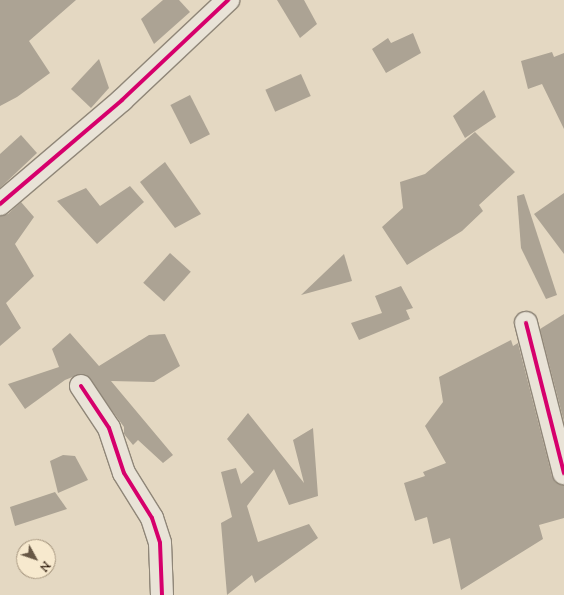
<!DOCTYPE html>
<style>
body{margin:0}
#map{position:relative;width:564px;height:595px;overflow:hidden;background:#e4d8c2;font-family:"Sorts Mill Goudy",serif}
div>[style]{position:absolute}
.building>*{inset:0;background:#aca394;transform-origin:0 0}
.roads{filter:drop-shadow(1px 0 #8f8678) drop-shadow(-1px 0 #8f8678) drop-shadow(0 1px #8f8678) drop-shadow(0 -1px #8f8678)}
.minor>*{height:22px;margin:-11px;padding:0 11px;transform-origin:11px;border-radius:11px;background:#e9e3d7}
.cycleway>*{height:4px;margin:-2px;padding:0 2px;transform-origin:2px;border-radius:2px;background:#d6006c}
span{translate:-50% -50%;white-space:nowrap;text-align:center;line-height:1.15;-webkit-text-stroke:3.5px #f7e9ce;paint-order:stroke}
.north{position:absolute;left:16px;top:539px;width:40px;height:40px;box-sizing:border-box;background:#f7e9ce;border:1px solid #a3937c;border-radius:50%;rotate:130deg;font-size:11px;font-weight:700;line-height:16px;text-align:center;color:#241102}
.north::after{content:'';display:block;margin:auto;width:14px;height:18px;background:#675745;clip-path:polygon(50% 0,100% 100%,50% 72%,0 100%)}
</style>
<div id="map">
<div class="building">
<div style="clip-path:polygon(0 0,76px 0,29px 41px,50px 73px,17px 97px,0 106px)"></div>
<div style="clip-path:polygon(163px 0,179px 0,190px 12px,154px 44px,141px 19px)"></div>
<div style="clip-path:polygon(277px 0,304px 0,317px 24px,300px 38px)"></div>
<div style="clip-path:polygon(413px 33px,421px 53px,386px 73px,372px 49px,388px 38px,391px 43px)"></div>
<div style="clip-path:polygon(552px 52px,554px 57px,564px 53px,564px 129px,542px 84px,528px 89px,521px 61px)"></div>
<div style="clip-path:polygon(99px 59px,109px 88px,91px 108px,71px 89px)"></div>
<div style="left:301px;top:74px;width:24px;height:39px;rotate:66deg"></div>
<div style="clip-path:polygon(484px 90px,496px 117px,465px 138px,453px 116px)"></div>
<div style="left:190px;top:95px;width:44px;height:22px;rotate:63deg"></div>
<div style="clip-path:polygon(475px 132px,515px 172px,479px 205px,483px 211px,462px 231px,407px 265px,382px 227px,403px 208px,400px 182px,425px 174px)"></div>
<div style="clip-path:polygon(21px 135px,37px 153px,0 188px,0 154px)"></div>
<div style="clip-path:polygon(165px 162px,201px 214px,175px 228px,140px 182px)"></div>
<div style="clip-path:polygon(130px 186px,144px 202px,97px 244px,57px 201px,86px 188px,100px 206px)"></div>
<div style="clip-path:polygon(564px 193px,564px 254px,534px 214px)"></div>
<div style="clip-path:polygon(524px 194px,557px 295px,546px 299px,521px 248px,517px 196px)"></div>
<div style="clip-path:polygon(21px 202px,34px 217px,15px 244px,34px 276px,6px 303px,21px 328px,0 346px,0 216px,8px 214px)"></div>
<div style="left:170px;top:253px;width:28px;height:40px;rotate:42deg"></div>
<div style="clip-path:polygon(344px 254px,352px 281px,301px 295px)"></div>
<div style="clip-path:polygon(401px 286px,413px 308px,406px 310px,410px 319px,359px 340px,351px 323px,382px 313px,375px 296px)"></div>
<div style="clip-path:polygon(564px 314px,564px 422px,540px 329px)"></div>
<div style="clip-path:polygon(70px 333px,99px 366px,149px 335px,165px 334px,180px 366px,154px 382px,111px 381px,173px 455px,163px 463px,138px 440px,133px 445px,124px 434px,124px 427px,86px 375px,80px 374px,65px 380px,25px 409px,8px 384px,59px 367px,52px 349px)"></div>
<div style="clip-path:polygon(511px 340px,513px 346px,518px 343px,552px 476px,555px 482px,564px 485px,564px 518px,539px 525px,543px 539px,461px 590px,450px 538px,433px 544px,427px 517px,415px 521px,404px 483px,425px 476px,423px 472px,446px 463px,425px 426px,443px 402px,439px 377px)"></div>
<div style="clip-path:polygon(248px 413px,304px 483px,293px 440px,313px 428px,318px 496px,289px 505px,274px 469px,247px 506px,258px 542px,309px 524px,318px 538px,255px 583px,252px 575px,227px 595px,221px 523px,232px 517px,221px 472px,236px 468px,241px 484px,254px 472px,227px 439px)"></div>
<div style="clip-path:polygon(63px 455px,75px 456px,88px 480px,58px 493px,50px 461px)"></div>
<div style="clip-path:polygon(55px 492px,67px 509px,15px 526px,10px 507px)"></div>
</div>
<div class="roads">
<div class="minor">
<div style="left:0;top:204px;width:160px;rotate:-40.4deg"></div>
<div style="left:122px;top:100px;width:146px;rotate:-43.3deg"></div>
<div style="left:526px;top:323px;width:155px;rotate:75.8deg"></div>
<div style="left:81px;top:386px;width:50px;rotate:56.3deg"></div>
<div style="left:109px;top:428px;width:47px;rotate:71.6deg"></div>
<div style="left:124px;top:473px;width:53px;rotate:58.1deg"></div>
<div style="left:152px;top:518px;width:26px;rotate:72deg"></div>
<div style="left:160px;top:543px;width:52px;rotate:87.8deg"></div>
</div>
</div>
<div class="cycleway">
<div style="left:0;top:204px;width:160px;rotate:-40.4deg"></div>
<div style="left:122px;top:100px;width:146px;rotate:-43.3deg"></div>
<div style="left:526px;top:323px;width:155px;rotate:75.8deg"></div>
<div style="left:81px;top:386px;width:50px;rotate:56.3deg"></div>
<div style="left:109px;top:428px;width:47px;rotate:71.6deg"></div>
<div style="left:124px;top:473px;width:53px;rotate:58.1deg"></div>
<div style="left:152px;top:518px;width:26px;rotate:72deg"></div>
<div style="left:160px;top:543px;width:52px;rotate:87.8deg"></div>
</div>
<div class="north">N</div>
</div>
